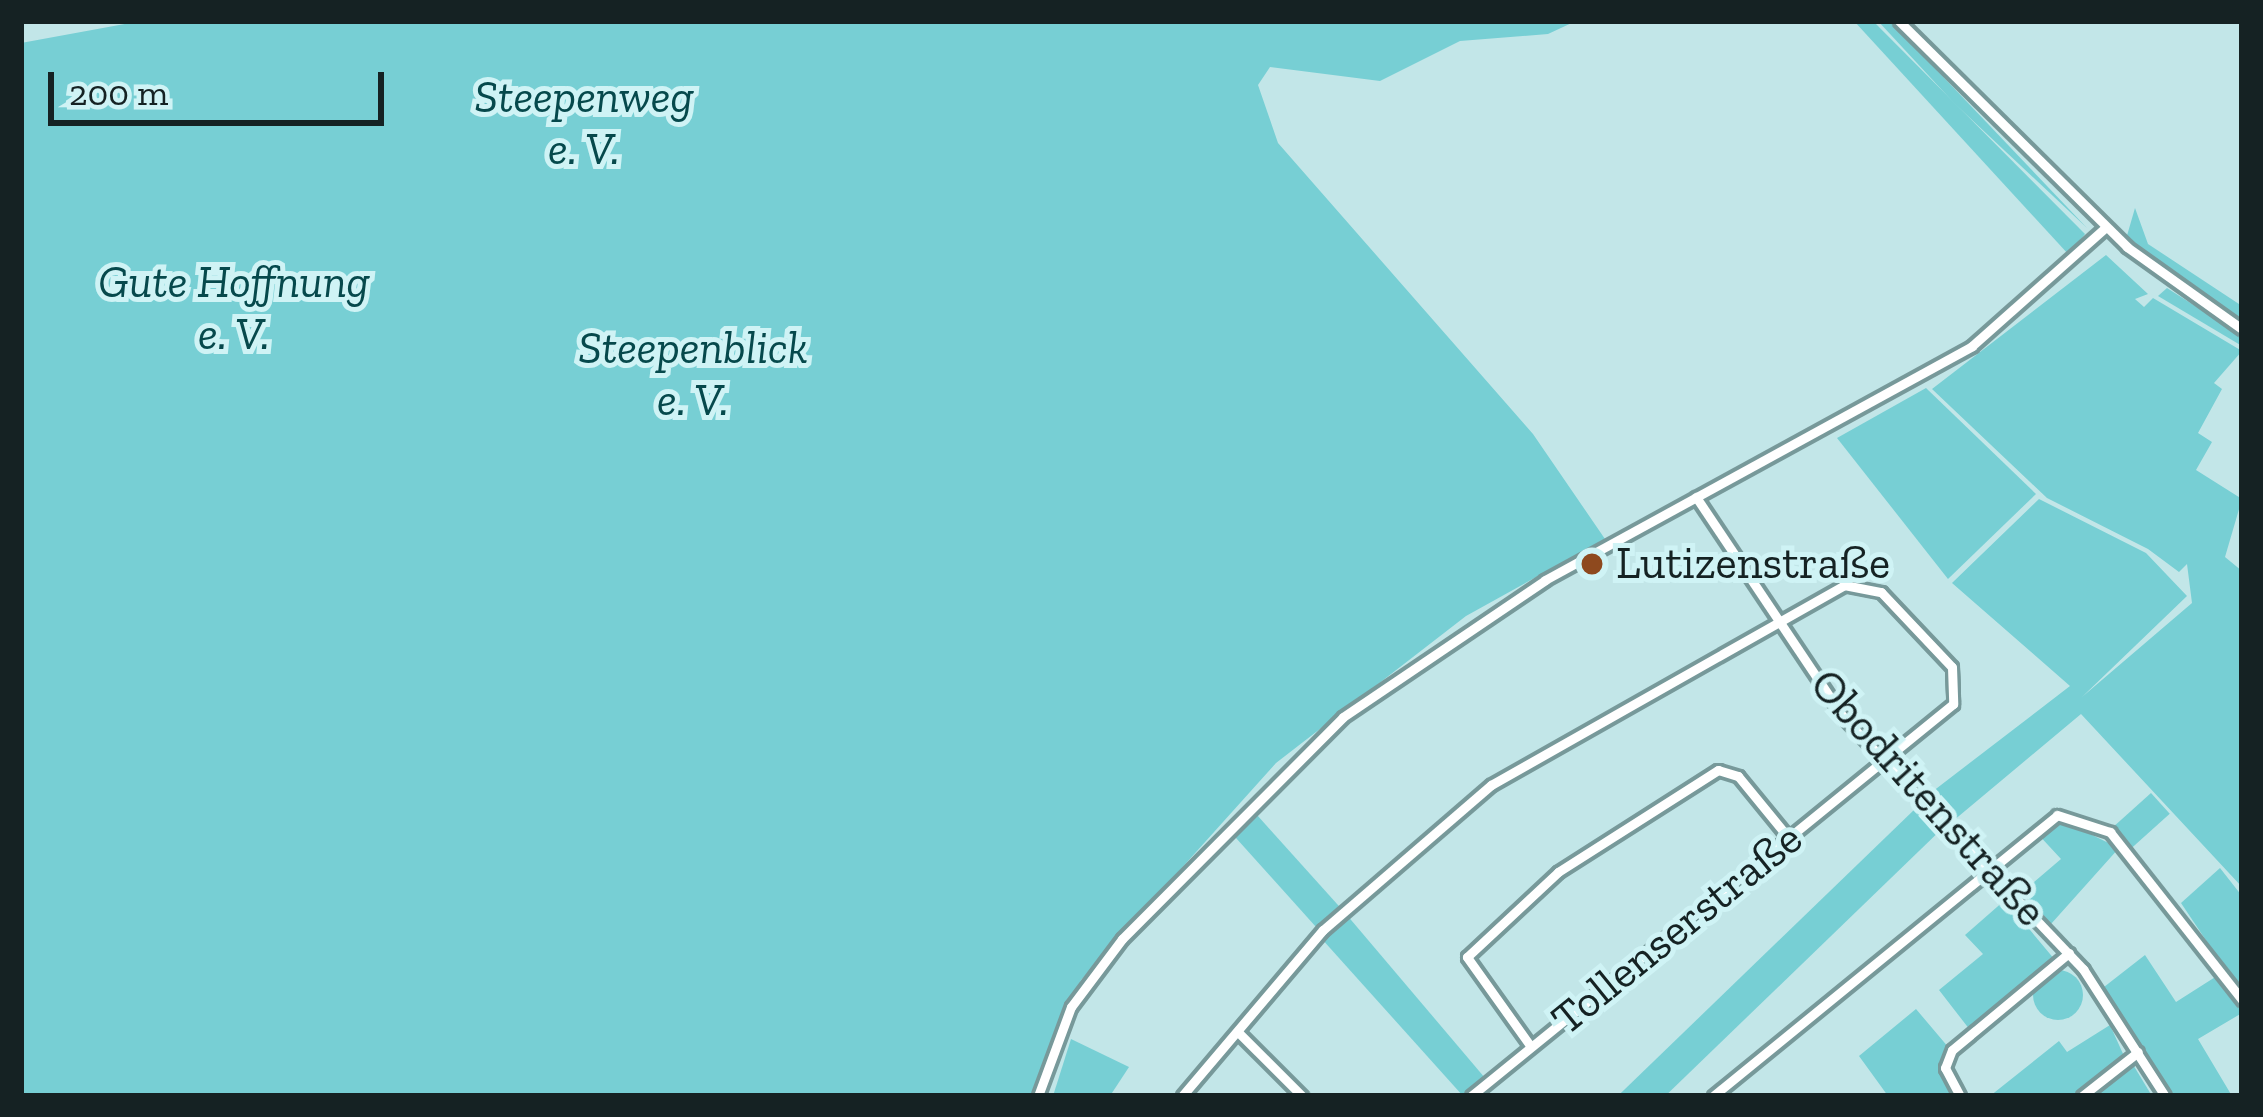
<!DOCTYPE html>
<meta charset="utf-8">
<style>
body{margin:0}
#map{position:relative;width:2263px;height:1117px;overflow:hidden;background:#c2e6e8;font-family:"Zilla Slab",serif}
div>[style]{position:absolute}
.green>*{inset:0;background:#77cfd4;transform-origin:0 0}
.round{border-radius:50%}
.roads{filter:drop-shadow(3px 0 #77999a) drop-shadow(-3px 0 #77999a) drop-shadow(0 3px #77999a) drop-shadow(0 -3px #77999a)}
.street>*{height:9px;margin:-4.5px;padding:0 4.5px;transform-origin:4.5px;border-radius:4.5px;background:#fff}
.dots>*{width:33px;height:33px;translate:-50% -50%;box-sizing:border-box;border:6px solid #cff3f5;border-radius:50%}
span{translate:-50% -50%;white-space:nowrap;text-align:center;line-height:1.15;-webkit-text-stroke:10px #cff3f5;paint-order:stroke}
.park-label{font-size:45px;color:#06494c;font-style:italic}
.poi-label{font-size:45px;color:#152223}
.left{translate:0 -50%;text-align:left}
.street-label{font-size:45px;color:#152223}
.frame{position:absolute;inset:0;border:24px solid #152223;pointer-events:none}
.scale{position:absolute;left:48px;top:72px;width:336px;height:54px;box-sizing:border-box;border:6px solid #152223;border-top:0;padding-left:15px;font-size:36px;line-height:42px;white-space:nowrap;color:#152223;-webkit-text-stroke:9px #cff3f5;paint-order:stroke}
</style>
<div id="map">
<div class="green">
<div style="clip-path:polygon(141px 21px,1576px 21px,1548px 34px,1460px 41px,1380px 81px,1270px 67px,1258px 85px,1278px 143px,1533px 434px,1605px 539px,1466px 616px,1276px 763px,1081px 980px,1032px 1096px,21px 1096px,21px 43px)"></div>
<div style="clip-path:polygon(1854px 21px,1873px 21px,2085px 234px,2069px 255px)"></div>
<div style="clip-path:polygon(1878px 21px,1890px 21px,2087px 228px,1954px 103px)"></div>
<div style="clip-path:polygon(2135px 208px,2148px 244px,2242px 306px,2242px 322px,2126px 239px)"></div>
<div style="clip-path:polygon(2106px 255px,2148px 294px,2135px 299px,2144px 307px,2153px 298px,2242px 351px,2214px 383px,2222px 389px,2198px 433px,2212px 442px,2196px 470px,2242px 499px,2225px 557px,2242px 571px,2242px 887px,2081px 714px,1953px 821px,1938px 791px,1928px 795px,2070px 686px,1952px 583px,2039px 499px,2146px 553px,2187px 596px,2082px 697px,2192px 603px,2187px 564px,2179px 572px,2148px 549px,2047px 498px,1932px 389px)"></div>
<div style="clip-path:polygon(2167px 288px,2242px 336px,2242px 346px,2158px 296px)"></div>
<div style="clip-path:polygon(1926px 388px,2036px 494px,1948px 579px,1837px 438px)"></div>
<div style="left:2151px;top:793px;width:28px;height:52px;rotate:48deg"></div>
<div style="left:1916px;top:808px;width:33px;height:454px;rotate:46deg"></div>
<div style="left:1257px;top:815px;width:123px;height:31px;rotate:48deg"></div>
<div style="clip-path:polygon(2059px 819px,2119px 848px,2051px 924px,2021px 893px,2061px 859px,2036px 832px)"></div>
<div style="clip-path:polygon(2220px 868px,2242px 896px,2242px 994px,2181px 903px)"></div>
<div style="clip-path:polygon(2005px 900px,2055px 960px,1970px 1030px,1939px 990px,1983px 954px,1965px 935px)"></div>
<div style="clip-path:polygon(1346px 914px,1485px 1078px,1463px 1096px,1321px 938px)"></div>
<div style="clip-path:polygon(2145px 955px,2176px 1002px,2220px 974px,2242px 1013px,2198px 1039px,2232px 1096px,2174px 1096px,2104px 987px)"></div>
<div class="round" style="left:2033px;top:970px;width:50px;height:50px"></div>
<div style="clip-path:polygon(1916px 1009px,1949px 1048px,1941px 1068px,1955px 1096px,1888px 1096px,1859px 1056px)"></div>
<div style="clip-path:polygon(2110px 1025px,2124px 1056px,2076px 1096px,1990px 1096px,2059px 1041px,2067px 1052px)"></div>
<div style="clip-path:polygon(1071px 1039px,1129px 1067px,1110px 1096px,1053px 1096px)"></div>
<div style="clip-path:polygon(2132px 1063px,2152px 1096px,2090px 1096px)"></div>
</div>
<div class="roads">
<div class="street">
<div style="left:1899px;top:21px;width:321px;rotate:44.7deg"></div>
<div style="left:2127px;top:247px;width:141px;rotate:35.5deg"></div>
<div style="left:1696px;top:497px;width:266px;rotate:56.2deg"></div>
<div style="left:1844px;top:718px;width:347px;rotate:46.4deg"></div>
<div style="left:2083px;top:969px;width:151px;rotate:57.2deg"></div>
<div style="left:1240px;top:1034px;width:88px;rotate:45deg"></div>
<div style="left:1529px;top:1044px;width:107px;rotate:-125.5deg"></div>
<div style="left:1467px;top:957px;width:125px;rotate:-43deg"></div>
<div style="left:1558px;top:872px;width:190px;rotate:-32.5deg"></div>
<div style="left:1718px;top:770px;width:21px;rotate:17deg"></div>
<div style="left:1738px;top:776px;width:79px;rotate:50.7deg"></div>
<div style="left:1038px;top:1096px;width:95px;rotate:-69.7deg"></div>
<div style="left:1071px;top:1007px;width:85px;rotate:-53.1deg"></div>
<div style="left:1122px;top:939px;width:313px;rotate:-45.1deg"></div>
<div style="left:1343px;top:717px;width:244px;rotate:-34.1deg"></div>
<div style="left:1545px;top:580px;width:487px;rotate:-28.7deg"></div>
<div style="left:1972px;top:346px;width:179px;rotate:-41.6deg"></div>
<div style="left:1182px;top:1096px;width:218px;rotate:-49.7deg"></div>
<div style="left:1323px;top:930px;width:222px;rotate:-40.8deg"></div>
<div style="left:1491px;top:785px;width:406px;rotate:-29.5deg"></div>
<div style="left:1844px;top:585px;width:38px;rotate:11deg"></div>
<div style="left:1881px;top:592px;width:103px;rotate:46.6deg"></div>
<div style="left:1952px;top:667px;width:37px;rotate:88deg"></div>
<div style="left:1953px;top:704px;width:621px;rotate:140.88deg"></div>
<div style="left:1713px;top:1096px;width:444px;rotate:-39.2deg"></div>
<div style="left:2057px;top:815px;width:56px;rotate:17.8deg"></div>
<div style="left:2110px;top:832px;width:214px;rotate:51.8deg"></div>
<div style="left:1960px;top:1096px;width:32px;rotate:-118deg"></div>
<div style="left:1945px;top:1068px;width:19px;rotate:-69deg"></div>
<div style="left:1952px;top:1050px;width:152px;rotate:-39.7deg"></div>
<div style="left:2082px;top:1096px;width:71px;rotate:-38.2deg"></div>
</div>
</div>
<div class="dots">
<div style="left:1592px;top:564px;background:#8e491e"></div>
</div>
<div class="park-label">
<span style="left:584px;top:124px">Steepenweg<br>e. V.</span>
<span style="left:234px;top:309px">Gute Hoffnung<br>e. V.</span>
<span style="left:693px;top:375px">Steepenblick<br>e. V.</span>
</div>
<div class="poi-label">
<span class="left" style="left:1616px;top:564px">Lutizenstraße</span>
</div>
<div class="street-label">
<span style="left:1928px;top:798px;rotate:48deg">Obodritenstraße</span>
<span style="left:1677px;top:929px;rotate:-39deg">Tollenserstraße</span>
</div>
<div class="frame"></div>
<div class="scale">200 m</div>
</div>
